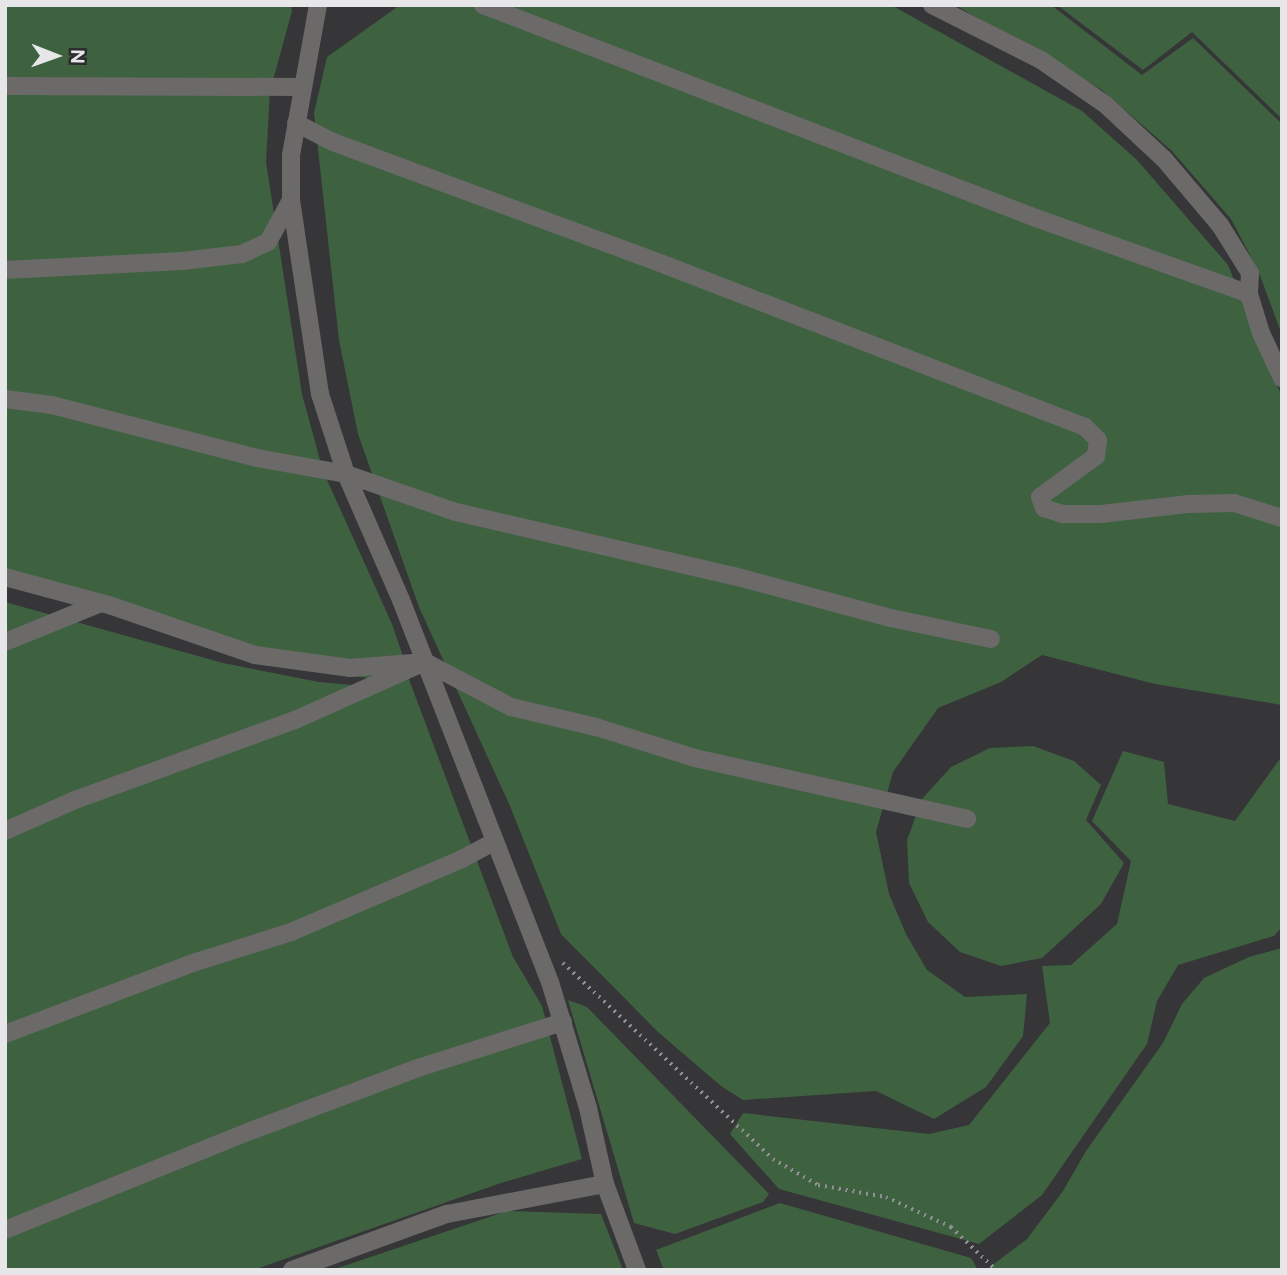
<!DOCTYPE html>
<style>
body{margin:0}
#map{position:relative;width:1287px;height:1275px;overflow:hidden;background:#363538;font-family:Figtree,sans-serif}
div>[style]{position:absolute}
.green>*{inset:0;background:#3e6240}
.path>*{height:3.5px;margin-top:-1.75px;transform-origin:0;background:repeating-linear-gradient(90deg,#908f92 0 2px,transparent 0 7px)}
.minor>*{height:18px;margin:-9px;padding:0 9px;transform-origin:9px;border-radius:9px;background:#6b6a69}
span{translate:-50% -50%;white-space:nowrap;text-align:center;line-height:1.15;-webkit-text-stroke:5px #2c2b2e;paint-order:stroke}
.frame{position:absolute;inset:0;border:7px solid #e7e7e9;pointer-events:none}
.north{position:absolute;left:21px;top:21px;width:70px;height:70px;-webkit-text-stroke:5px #2c2b2e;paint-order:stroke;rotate:91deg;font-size:19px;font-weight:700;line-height:28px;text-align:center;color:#e7e7e9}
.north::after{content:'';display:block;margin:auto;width:24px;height:32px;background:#e7e7e9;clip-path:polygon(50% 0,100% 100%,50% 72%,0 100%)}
</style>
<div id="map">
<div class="green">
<div style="clip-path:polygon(5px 5px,291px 5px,292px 11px,270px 91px,266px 162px,302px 394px,323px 471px,392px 624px,405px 662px,377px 679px,325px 673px,5px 583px)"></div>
<div style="clip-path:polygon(400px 5px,891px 5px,1082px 111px,1137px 160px,1228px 265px,1282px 397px,1282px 705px,1155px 684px,1042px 655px,1001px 682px,938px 708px,893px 772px,876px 832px,889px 894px,906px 934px,927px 970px,965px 997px,1027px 994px,1023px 1036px,986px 1087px,934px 1119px,876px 1091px,743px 1100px,721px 1086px,658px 1032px,561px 934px,510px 806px,419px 607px,358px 434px,339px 340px,314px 113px,327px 57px)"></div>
<div style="clip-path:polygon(955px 5px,1051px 5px,1142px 75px,1193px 38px,1282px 124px,1282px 335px,1258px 270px,1231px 219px,1172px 151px,1102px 90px)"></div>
<div style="clip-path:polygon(1057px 5px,1282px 5px,1282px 119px,1192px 32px,1143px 70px)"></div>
<div style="clip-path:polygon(5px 602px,223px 663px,319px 682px,373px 687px,407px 674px,513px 957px,542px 1006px,582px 1159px,501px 1183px,253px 1270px,5px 1270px)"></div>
<div style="clip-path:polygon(1033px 746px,1074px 761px,1101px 785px,1086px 820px,1124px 863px,1101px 904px,1042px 958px,1001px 966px,960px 952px,928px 922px,909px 883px,907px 840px,922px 799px,951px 767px,990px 748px)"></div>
<div style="clip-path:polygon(1123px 751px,1164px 762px,1168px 804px,1235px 821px,1282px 756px,1282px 927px,1274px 936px,1178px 965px,1157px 1001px,1147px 1044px,1042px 1195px,979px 1244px,779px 1189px,730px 1134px,743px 1113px,929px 1134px,969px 1125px,1050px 1023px,1042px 966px,1071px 965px,1117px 924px,1131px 861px,1092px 821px)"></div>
<div style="clip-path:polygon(1282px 948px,1282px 1270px,986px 1270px,1027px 1239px,1063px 1191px,1086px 1151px,1163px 1043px,1182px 1004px,1204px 978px,1249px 957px)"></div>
<div style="clip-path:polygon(568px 1000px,587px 1007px,769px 1194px,763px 1202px,675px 1234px,634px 1223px)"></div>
<div style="clip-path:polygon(780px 1203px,971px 1258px,978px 1270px,664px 1270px,656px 1250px)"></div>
<div style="clip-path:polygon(507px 1211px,601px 1214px,623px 1270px,332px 1270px)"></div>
</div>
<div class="path">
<div style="left:563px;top:963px;width:287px;rotate:43deg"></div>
<div style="left:773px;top:1159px;width:52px;rotate:30deg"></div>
<div style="left:818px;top:1185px;width:69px;rotate:10deg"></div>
<div style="left:886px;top:1197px;width:72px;rotate:24.8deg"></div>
<div style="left:951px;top:1227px;width:62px;rotate:43.7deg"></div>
</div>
<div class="minor">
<div style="left:318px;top:5px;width:152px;rotate:100.2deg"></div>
<div style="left:291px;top:155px;width:45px;rotate:90deg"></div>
<div style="left:291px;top:200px;width:196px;rotate:81.5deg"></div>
<div style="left:320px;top:394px;width:84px;rotate:72deg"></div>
<div style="left:346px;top:474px;width:137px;rotate:66.4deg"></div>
<div style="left:401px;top:600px;width:410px;rotate:68.7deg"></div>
<div style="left:550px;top:982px;width:132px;rotate:73.2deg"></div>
<div style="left:588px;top:1108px;width:78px;rotate:77.4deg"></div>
<div style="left:605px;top:1184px;width:92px;rotate:69.6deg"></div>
<div style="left:483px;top:5px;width:593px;rotate:21.07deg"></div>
<div style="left:1036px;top:218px;width:226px;rotate:19.6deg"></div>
<div style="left:932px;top:5px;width:122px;rotate:26.8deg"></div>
<div style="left:1041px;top:60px;width:79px;rotate:34.7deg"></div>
<div style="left:1106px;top:105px;width:79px;rotate:43deg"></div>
<div style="left:1164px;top:159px;width:87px;rotate:49.7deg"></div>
<div style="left:1220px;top:225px;width:57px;rotate:58deg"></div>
<div style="left:1250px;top:273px;width:21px;rotate:93deg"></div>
<div style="left:1249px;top:294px;width:41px;rotate:72.9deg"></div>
<div style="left:1261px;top:333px;width:50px;rotate:65deg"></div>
<div style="left:5px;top:86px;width:297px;rotate:0.2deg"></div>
<div style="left:296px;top:123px;width:42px;rotate:27.2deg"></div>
<div style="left:333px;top:142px;width:357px;rotate:20.3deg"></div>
<div style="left:668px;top:266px;width:447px;rotate:21.1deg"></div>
<div style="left:1085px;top:427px;width:18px;rotate:45deg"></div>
<div style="left:1098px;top:440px;width:16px;rotate:97deg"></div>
<div style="left:1096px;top:456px;width:69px;rotate:143.8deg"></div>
<div style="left:1040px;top:497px;width:12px;rotate:70deg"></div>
<div style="left:1044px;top:508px;width:20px;rotate:18deg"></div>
<div style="left:1063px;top:514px;width:38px"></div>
<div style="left:1101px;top:514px;width:89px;rotate:-6.5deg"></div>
<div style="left:1189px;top:504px;width:45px;rotate:-1.3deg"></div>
<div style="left:1234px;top:503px;width:50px;rotate:17.4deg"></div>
<div style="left:5px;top:270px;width:177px;rotate:-2.9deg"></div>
<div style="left:182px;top:261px;width:60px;rotate:-6.7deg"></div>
<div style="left:242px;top:254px;width:29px;rotate:-25deg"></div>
<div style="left:268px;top:242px;width:48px;rotate:-61.3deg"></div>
<div style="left:5px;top:399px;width:47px;rotate:7.3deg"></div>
<div style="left:52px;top:405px;width:212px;rotate:14.5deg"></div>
<div style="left:257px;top:458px;width:90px;rotate:10.2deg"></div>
<div style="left:346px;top:474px;width:116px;rotate:19.1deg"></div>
<div style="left:456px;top:512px;width:285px;rotate:13deg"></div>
<div style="left:734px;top:576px;width:163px;rotate:15deg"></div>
<div style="left:891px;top:618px;width:102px;rotate:11.9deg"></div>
<div style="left:5px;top:577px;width:108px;rotate:15.1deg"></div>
<div style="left:109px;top:605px;width:154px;rotate:18.9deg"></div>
<div style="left:255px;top:655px;width:96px;rotate:7.8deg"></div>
<div style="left:350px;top:668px;width:75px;rotate:-4.6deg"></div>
<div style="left:425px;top:662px;width:97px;rotate:27.6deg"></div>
<div style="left:511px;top:707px;width:87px;rotate:13.2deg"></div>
<div style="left:596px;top:727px;width:104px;rotate:17.4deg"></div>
<div style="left:695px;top:758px;width:279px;rotate:12.6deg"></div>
<div style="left:5px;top:642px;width:104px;rotate:-22.1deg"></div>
<div style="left:5px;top:831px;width:77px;rotate:-23.9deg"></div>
<div style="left:75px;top:800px;width:234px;rotate:-20deg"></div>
<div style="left:295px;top:720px;width:133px;rotate:-24.1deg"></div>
<div style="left:5px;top:1034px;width:204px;rotate:-20.7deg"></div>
<div style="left:196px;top:962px;width:100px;rotate:-17.5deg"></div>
<div style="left:291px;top:932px;width:184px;rotate:-23.1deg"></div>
<div style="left:460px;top:860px;width:38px;rotate:-28deg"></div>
<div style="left:5px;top:1230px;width:267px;rotate:-22deg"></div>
<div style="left:253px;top:1130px;width:179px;rotate:-20.6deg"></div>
<div style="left:421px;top:1067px;width:149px;rotate:-17.6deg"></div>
<div style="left:292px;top:1270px;width:165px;rotate:-19.9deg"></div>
<div style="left:447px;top:1214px;width:161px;rotate:-10.8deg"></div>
</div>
<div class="frame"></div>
<div class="north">N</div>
</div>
